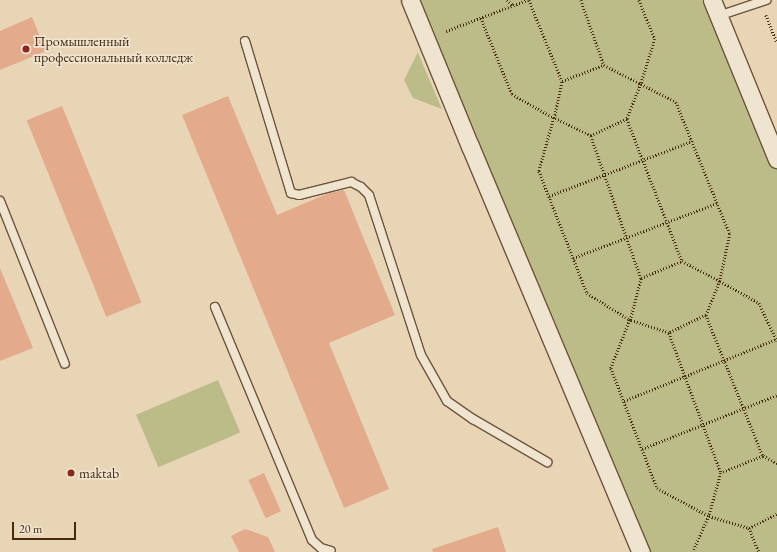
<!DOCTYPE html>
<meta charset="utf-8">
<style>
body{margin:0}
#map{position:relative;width:777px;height:552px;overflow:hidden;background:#e7d5b6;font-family:"EB Garamond",serif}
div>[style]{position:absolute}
.green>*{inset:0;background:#bcbc89;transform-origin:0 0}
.building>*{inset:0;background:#e3aa8c;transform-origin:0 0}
.path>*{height:2.5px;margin-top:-1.25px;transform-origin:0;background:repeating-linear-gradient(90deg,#472810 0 1px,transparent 0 3px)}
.roads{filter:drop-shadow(1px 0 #6f533a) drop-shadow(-1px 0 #6f533a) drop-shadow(0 1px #6f533a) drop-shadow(0 -1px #6f533a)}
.lane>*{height:8px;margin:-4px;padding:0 4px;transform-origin:4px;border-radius:4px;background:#efe4d0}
.street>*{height:17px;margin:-8.5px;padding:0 8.5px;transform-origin:8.5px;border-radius:8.5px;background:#efe4d0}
.dots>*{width:11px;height:11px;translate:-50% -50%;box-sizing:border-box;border:2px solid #efe4d0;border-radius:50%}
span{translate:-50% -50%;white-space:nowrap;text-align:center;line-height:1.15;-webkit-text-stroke:3.5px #efe4d0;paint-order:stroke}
.poi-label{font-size:14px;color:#472810}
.left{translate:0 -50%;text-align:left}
.scale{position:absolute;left:12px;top:522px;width:64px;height:18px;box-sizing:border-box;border:2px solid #472810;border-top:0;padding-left:5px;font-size:12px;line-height:14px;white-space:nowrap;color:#472810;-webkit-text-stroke:3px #efe4d0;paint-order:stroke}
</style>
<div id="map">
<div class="green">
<div style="clip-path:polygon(410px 0,712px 0,777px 159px,777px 552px,641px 552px)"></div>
<div style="clip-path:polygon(418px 52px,418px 53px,442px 109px,413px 98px,404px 80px)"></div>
<div style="left:218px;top:380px;width:57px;height:89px;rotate:67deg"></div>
</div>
<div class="building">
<div style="clip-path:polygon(32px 17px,46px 51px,0 70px,0 31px)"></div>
<div style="clip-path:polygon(228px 96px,277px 215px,329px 193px,344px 190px,395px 315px,329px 343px,389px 489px,344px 508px,182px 115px)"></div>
<div style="left:62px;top:106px;width:212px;height:38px;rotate:68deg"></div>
<div style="clip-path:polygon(0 268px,33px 348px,0 361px)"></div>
<div style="left:264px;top:473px;width:42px;height:17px;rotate:66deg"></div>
<div style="clip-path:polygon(498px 527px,506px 552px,433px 552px,432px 549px)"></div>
<div style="clip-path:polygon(245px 529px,268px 537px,275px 552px,239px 552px,231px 536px)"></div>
</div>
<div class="path">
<div style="left:507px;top:0;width:8px;rotate:40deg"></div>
<div style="left:529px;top:0;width:87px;rotate:67.8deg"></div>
<div style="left:581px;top:0;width:69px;rotate:70.5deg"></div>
<div style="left:639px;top:0;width:42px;rotate:67.7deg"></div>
<div style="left:655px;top:39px;width:47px;rotate:107.3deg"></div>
<div style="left:641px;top:84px;width:39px;rotate:27deg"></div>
<div style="left:676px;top:102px;width:143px;rotate:67.8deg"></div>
<div style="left:730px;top:234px;width:48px;rotate:102deg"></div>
<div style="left:720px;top:281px;width:45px;rotate:29.4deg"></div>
<div style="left:759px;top:303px;width:42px;rotate:64.7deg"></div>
<div style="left:766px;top:15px;width:29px;rotate:68deg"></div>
<div style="left:481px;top:18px;width:82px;rotate:67.8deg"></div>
<div style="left:512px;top:94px;width:48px;rotate:29.7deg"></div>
<div style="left:554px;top:118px;width:55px;rotate:105.8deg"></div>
<div style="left:539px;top:171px;width:131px;rotate:68.5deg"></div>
<div style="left:587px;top:293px;width:51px;rotate:32.1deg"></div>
<div style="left:630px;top:320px;width:52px;rotate:111.6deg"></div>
<div style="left:611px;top:368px;width:129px;rotate:69deg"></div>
<div style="left:657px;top:488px;width:59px;rotate:28.3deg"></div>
<div style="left:709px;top:516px;width:39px;rotate:114deg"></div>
<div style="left:446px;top:31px;width:87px;rotate:-20.9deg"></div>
<div style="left:604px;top:65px;width:42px;rotate:27.2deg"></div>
<div style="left:641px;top:84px;width:38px;rotate:112deg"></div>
<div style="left:627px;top:119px;width:40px;rotate:155deg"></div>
<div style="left:591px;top:136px;width:41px;rotate:-154.1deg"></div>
<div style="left:554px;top:118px;width:38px;rotate:-78deg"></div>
<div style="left:562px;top:81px;width:45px;rotate:-20.9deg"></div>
<div style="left:627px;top:119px;width:152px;rotate:68.8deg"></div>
<div style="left:591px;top:136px;width:151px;rotate:70.6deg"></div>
<div style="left:549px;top:196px;width:153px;rotate:-21deg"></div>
<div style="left:573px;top:258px;width:154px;rotate:-20.9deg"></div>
<div style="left:682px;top:261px;width:43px;rotate:27.8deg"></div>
<div style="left:720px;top:281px;width:37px;rotate:112deg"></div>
<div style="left:706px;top:315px;width:41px;rotate:154.1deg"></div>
<div style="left:669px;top:333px;width:41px;rotate:-161.6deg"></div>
<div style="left:630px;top:320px;width:43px;rotate:-75.3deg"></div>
<div style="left:641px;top:278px;width:44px;rotate:-22.5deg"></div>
<div style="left:706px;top:315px;width:152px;rotate:68deg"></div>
<div style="left:669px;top:333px;width:149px;rotate:69.6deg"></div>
<div style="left:624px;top:401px;width:165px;rotate:-22.1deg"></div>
<div style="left:642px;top:449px;width:145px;rotate:-21.8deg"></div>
<div style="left:777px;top:464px;width:16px;rotate:-150deg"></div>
<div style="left:763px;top:456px;width:45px;rotate:158deg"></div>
<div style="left:721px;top:473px;width:45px;rotate:105.6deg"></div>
<div style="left:709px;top:516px;width:42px;rotate:16.7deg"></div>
<div style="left:749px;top:528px;width:31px;rotate:-27deg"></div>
<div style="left:749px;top:528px;width:26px;rotate:67deg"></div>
</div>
<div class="roads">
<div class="lane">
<div style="left:718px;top:16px;width:51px;rotate:-18.4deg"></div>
<div style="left:245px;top:41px;width:159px;rotate:73.2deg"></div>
<div style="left:291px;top:193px;width:8px;rotate:14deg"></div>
<div style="left:299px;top:195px;width:54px;rotate:-14deg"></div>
<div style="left:351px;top:182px;width:11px;rotate:27deg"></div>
<div style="left:361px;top:187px;width:11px;rotate:45deg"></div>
<div style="left:369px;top:195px;width:168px;rotate:72deg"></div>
<div style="left:421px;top:355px;width:53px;rotate:60.5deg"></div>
<div style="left:447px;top:401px;width:32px;rotate:35deg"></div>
<div style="left:473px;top:419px;width:86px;rotate:30.2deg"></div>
<div style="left:0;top:201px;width:175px;rotate:68.3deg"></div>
<div style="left:215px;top:307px;width:252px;rotate:67.4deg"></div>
<div style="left:312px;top:540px;width:12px;rotate:42deg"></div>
<div style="left:321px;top:548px;width:10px;rotate:17deg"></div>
</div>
<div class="street">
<div style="left:410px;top:0;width:158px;rotate:67.7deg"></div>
<div style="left:470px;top:146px;width:441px;rotate:67.2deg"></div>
<div style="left:712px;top:0;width:172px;rotate:67.8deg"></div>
</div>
</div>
<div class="dots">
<div style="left:26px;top:49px;background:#8f2418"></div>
<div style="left:71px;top:473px;background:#8f2418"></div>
</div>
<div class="poi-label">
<span class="left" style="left:34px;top:49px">Промышленный<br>профессиональный колледж</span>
<span class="left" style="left:79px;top:473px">maktab</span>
</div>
<div class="scale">20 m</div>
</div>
